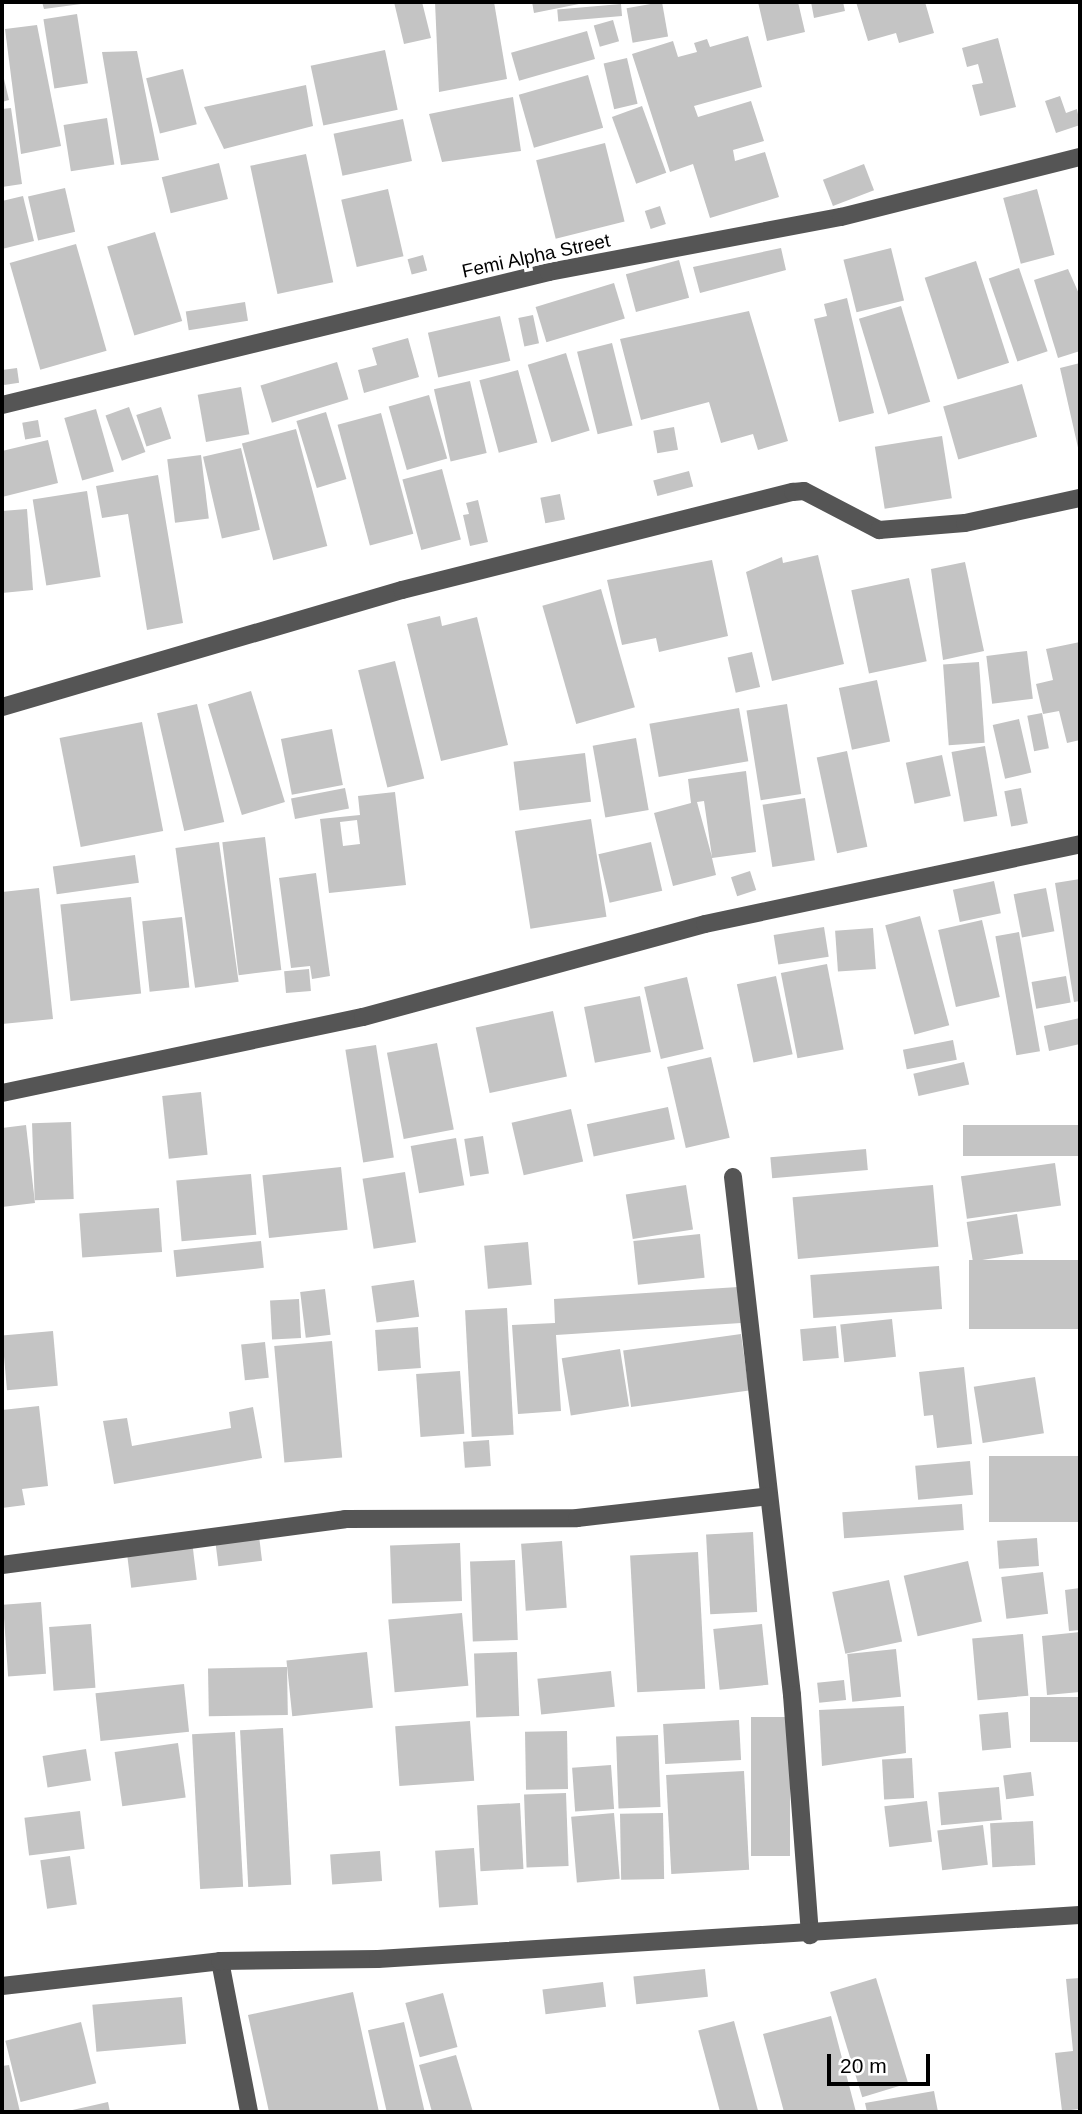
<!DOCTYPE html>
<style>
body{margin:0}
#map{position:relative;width:1082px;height:2114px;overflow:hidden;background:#fff;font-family:Arial,sans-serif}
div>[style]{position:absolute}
.building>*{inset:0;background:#c4c4c4;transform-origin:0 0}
.minor>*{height:18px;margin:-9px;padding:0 9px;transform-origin:9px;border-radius:9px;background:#555}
span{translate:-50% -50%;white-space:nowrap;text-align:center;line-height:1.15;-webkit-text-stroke:7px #fff;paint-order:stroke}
.street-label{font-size:19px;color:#000}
.frame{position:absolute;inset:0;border:4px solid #000;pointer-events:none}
.scale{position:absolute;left:827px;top:2054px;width:103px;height:32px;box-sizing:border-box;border:4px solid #000;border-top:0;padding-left:9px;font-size:21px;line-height:24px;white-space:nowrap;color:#000;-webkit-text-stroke:5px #fff;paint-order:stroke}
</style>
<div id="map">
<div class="building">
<div style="clip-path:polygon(42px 2px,80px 2px,81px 4px,44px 9px)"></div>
<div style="clip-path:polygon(394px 2px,422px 2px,431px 38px,404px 44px)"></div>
<div style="clip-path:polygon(435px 2px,494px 2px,507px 79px,439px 92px)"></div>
<div style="clip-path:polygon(532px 2px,584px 2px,584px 3px,534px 13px)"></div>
<div style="left:662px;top:2px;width:35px;height:36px;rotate:80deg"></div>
<div style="clip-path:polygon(758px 2px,798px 2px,805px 32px,767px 41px)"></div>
<div style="clip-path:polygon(811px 2px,843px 2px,845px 11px,814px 18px)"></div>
<div style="clip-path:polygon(856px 2px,925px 2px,934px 33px,899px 43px,896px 33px,868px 41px)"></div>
<div style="left:621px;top:4px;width:12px;height:64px;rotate:85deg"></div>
<div style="left:77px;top:14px;width:70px;height:34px;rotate:81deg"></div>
<div style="left:613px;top:20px;width:22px;height:20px;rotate:74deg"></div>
<div style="clip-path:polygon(37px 25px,61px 146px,21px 154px,5px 29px)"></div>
<div style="left:587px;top:31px;width:29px;height:79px;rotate:74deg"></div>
<div style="clip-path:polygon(748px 36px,762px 87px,694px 106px,698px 117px,751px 101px,764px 141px,733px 150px,735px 161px,765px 152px,779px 197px,710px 218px,693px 164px,670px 172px,632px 54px,673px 41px,678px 57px,697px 52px,694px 43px,707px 39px,710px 47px)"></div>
<div style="clip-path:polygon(998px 38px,1016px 107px,980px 116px,972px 85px,983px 83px,978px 64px,967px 67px,962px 48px)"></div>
<div style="left:385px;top:50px;width:61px;height:76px;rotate:78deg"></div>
<div style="clip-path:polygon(137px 51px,159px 160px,121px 165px,102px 52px)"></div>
<div style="left:627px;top:58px;width:47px;height:24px;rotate:77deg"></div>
<div style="left:183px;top:69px;width:57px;height:38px;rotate:76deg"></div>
<div style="left:588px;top:75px;width:55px;height:72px;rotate:74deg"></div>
<div style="clip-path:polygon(4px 79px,9px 100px,2px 102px,2px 80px)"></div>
<div style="clip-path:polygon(306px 85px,313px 126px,224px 149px,204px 107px)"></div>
<div style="clip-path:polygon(1060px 96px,1066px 113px,1077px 109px,1080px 125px,1056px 133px,1045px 101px)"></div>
<div style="clip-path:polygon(513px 97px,521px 151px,442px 162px,429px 114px)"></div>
<div style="left:642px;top:106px;width:71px;height:32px;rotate:70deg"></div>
<div style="clip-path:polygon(11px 108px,22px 184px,2px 187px,2px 109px)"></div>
<div style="left:107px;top:118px;width:47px;height:44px;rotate:81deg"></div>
<div style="left:403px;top:119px;width:43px;height:71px;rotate:78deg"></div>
<div style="left:605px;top:143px;width:81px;height:71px;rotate:76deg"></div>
<div style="left:306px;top:154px;width:131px;height:57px;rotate:78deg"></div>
<div style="left:219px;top:163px;width:37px;height:59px;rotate:76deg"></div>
<div style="left:864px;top:164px;width:28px;height:44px;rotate:69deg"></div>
<div style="left:65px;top:188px;width:45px;height:38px;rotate:77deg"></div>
<div style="left:388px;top:189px;width:69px;height:48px;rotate:77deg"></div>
<div style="left:1037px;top:189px;width:68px;height:35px;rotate:75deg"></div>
<div style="clip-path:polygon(23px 196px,34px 241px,2px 249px,2px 201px)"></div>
<div style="left:660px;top:206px;width:19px;height:16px;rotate:72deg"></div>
<div style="left:155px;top:232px;width:93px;height:50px;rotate:73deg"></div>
<div style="left:76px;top:244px;width:111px;height:69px;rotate:74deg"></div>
<div style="clip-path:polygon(781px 248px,786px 270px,700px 293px,693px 267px)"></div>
<div style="left:891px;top:248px;width:54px;height:49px;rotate:76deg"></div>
<div style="left:423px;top:255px;width:16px;height:16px;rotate:75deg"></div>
<div style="left:679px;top:260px;width:39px;height:55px;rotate:75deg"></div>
<div style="left:976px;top:261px;width:107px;height:54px;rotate:72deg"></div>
<div style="left:1019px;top:268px;width:88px;height:32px;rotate:71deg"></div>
<div style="clip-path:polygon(1068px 269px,1080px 296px,1080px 351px,1058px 358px,1034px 280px)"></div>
<div style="left:614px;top:283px;width:37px;height:82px;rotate:73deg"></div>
<div style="clip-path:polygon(847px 298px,874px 413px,839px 422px,814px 319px,827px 316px,824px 304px)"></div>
<div style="left:245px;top:302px;width:19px;height:60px;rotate:81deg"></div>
<div style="left:901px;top:306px;width:100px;height:44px;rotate:73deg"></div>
<div style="clip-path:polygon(749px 311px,788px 441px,758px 450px,753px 434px,721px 443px,709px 402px,641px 420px,620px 339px)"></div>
<div style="left:533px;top:315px;width:29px;height:15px;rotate:78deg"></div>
<div style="left:500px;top:316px;width:46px;height:74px;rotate:77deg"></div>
<div style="clip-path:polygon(408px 338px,419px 377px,364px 393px,358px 370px,377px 365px,372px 348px)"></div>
<div style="left:612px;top:343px;width:85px;height:36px;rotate:76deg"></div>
<div style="left:566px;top:353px;width:81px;height:40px;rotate:73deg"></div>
<div style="left:337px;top:362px;width:39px;height:80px;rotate:73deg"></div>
<div style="clip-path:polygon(1080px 363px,1080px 452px,1079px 452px,1060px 368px)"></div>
<div style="left:17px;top:368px;width:15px;height:15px;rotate:82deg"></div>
<div style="left:518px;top:370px;width:75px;height:40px;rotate:75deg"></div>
<div style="left:470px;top:381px;width:74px;height:37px;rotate:77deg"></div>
<div style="left:1022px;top:384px;width:55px;height:82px;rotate:74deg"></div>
<div style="left:241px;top:387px;width:48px;height:44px;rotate:80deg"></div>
<div style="left:429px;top:395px;width:66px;height:42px;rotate:74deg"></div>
<div style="left:129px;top:407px;width:48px;height:25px;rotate:70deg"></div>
<div style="left:161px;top:407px;width:33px;height:26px;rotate:72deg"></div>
<div style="left:96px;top:409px;width:65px;height:33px;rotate:74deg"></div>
<div style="left:326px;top:412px;width:70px;height:31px;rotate:73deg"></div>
<div style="left:381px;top:413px;width:125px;height:45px;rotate:75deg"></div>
<div style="left:38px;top:420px;width:17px;height:16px;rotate:80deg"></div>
<div style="left:674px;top:427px;width:23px;height:21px;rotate:80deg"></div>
<div style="left:296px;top:429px;width:121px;height:56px;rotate:75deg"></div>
<div style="left:942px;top:436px;width:63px;height:68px;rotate:81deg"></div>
<div style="clip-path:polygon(48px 440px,58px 483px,2px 497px,2px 451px)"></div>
<div style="left:241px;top:448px;width:84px;height:39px;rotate:77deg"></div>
<div style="left:201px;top:455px;width:64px;height:34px;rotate:83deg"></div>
<div style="left:442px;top:469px;width:73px;height:41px;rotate:75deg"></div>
<div style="left:689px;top:471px;width:16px;height:37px;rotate:75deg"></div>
<div style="clip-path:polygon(158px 475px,183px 623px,147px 630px,128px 514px,102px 518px,96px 486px)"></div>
<div style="left:87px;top:491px;width:87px;height:55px;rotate:81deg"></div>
<div style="left:560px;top:494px;width:26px;height:20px;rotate:79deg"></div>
<div style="clip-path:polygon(478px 500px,488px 542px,470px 546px,463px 515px,469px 514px,466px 503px)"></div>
<div style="clip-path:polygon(27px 509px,33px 590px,2px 593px,2px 511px)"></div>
<div style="clip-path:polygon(818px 555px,844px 664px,772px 681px,746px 572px,782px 557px,783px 563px)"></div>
<div style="clip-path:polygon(712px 560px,728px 636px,659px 652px,656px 638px,622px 645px,607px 580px)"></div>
<div style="clip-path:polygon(965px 562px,984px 651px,943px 660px,931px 569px)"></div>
<div style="left:909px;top:578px;width:85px;height:59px;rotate:78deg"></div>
<div style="left:601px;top:589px;width:123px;height:61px;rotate:74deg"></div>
<div style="clip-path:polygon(440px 616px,442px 626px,477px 617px,508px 745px,441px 761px,407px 624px)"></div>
<div style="clip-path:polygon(1080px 642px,1080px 740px,1067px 743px,1059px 711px,1043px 714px,1036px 684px,1053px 680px,1046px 649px)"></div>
<div style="left:1027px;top:651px;width:48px;height:41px;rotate:83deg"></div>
<div style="left:752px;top:652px;width:36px;height:25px;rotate:77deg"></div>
<div style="left:395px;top:661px;width:121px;height:38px;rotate:76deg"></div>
<div style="left:979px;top:662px;width:81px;height:36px;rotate:86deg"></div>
<div style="left:877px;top:680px;width:63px;height:39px;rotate:78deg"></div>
<div style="left:251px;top:691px;width:116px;height:45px;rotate:73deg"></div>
<div style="left:197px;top:704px;width:121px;height:41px;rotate:77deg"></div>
<div style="left:787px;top:704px;width:91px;height:41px;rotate:81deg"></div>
<div style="left:739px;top:708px;width:54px;height:91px;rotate:80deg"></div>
<div style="left:1042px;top:713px;width:36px;height:15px;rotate:79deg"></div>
<div style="left:1019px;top:719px;width:55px;height:27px;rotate:77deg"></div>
<div style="left:142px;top:722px;width:111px;height:84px;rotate:79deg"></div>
<div style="left:332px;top:729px;width:57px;height:52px;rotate:79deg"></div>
<div style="left:636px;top:738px;width:73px;height:44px;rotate:80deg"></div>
<div style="left:985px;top:746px;width:71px;height:34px;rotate:80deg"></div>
<div style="left:847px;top:751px;width:98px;height:31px;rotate:78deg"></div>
<div style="left:585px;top:753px;width:49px;height:72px;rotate:83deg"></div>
<div style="left:942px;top:755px;width:42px;height:37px;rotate:78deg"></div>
<div style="clip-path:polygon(evenodd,746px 771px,756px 852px,712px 858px,716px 875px,673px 886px,654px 813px,691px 803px,688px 779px,746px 771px,704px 801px,712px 857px,697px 802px,704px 801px)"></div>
<div style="left:345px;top:788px;width:21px;height:55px;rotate:79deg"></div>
<div style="left:1021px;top:788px;width:36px;height:17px;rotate:79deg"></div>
<div style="clip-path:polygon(evenodd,395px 792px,406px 885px,329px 893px,320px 819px,360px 815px,358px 796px,395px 792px,357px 820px,360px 844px,343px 846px,340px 822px,357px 820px)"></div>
<div style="left:805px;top:798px;width:63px;height:43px;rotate:81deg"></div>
<div style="left:591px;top:819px;width:99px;height:77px;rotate:81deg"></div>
<div style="left:265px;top:837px;width:134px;height:43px;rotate:83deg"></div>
<div style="left:219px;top:842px;width:141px;height:44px;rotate:82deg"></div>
<div style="left:651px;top:842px;width:50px;height:54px;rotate:77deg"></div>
<div style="left:135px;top:855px;width:28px;height:83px;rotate:82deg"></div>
<div style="left:750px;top:871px;width:20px;height:20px;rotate:72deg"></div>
<div style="clip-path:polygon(316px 873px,330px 976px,312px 979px,310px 966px,291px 968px,279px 878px)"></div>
<div style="clip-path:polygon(1080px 879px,1080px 1001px,1074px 1002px,1055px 883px)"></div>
<div style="left:994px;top:881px;width:33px;height:42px;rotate:78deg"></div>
<div style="clip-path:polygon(39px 888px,53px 1019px,2px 1024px,2px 892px)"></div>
<div style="left:1046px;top:888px;width:44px;height:33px;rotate:79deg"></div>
<div style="left:131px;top:897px;width:97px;height:71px;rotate:84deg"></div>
<div style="left:920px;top:916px;width:113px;height:36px;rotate:75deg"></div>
<div style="left:182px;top:917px;width:71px;height:40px;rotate:84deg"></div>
<div style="left:982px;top:920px;width:79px;height:45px;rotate:77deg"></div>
<div style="left:824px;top:927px;width:30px;height:51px;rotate:81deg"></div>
<div style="left:873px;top:928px;width:41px;height:38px;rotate:86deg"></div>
<div style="left:1019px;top:932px;width:121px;height:24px;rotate:80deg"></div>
<div style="left:827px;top:964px;width:87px;height:47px;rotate:79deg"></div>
<div style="left:309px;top:969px;width:22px;height:25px;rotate:85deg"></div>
<div style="left:776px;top:976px;width:80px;height:40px;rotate:78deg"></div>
<div style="left:1066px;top:976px;width:27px;height:35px;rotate:80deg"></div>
<div style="left:687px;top:977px;width:74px;height:44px;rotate:77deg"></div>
<div style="left:640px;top:996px;width:57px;height:57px;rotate:79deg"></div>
<div style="left:553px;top:1011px;width:67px;height:79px;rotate:78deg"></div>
<div style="clip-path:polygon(1080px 1018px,1080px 1044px,1049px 1051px,1044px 1026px)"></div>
<div style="left:953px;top:1040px;width:20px;height:51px;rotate:79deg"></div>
<div style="left:437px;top:1043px;width:88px;height:51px;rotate:79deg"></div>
<div style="left:376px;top:1045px;width:114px;height:31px;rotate:81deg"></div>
<div style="left:711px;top:1057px;width:83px;height:45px;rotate:77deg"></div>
<div style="left:964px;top:1062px;width:23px;height:52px;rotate:77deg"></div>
<div style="left:201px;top:1092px;width:63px;height:39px;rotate:84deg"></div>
<div style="left:668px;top:1107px;width:33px;height:83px;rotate:78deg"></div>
<div style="left:571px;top:1109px;width:54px;height:61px;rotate:77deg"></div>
<div style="left:71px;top:1122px;width:77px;height:39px;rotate:88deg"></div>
<div style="clip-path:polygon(26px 1125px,35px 1203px,2px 1207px,2px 1128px)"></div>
<div style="left:1080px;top:1125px;width:31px;height:117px;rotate:90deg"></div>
<div style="left:483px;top:1136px;width:38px;height:19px;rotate:81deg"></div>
<div style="left:456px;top:1138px;width:48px;height:46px;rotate:80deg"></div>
<div style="left:866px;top:1149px;width:21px;height:96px;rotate:85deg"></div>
<div style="left:1055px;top:1163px;width:43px;height:95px;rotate:82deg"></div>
<div style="left:341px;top:1167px;width:63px;height:79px;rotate:84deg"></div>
<div style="left:405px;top:1172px;width:71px;height:43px;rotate:81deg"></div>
<div style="left:251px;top:1174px;width:61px;height:75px;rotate:85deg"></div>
<div style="left:686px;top:1185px;width:45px;height:61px;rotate:81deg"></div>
<div style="left:933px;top:1185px;width:62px;height:141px;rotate:85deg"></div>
<div style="left:159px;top:1208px;width:44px;height:80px;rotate:86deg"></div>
<div style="left:1017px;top:1214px;width:40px;height:51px;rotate:81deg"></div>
<div style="left:700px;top:1234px;width:44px;height:67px;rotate:84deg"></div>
<div style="left:261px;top:1241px;width:27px;height:88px;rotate:84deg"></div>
<div style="left:528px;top:1242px;width:43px;height:44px;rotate:85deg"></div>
<div style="left:1080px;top:1260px;width:69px;height:111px;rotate:90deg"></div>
<div style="left:939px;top:1266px;width:43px;height:129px;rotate:86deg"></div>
<div style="left:414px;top:1280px;width:37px;height:43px;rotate:82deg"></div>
<div style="clip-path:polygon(738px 1287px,741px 1323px,556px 1335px,561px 1411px,518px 1414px,512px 1325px,555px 1323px,554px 1299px)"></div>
<div style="left:325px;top:1289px;width:46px;height:25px;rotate:83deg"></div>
<div style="left:299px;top:1299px;width:39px;height:29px;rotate:87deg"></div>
<div style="left:507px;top:1308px;width:127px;height:42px;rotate:87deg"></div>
<div style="left:892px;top:1319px;width:38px;height:52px;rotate:84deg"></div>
<div style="left:836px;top:1326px;width:32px;height:36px;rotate:85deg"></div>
<div style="left:418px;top:1327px;width:41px;height:43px;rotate:86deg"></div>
<div style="left:53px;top:1331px;width:55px;height:51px;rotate:85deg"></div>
<div style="left:741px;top:1334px;width:57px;height:119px;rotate:82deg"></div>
<div style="left:332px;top:1341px;width:117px;height:58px;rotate:85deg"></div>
<div style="left:265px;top:1342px;width:36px;height:24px;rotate:84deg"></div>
<div style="left:620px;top:1349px;width:58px;height:59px;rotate:81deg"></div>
<div style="clip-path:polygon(964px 1367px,972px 1444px,937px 1448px,933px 1415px,924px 1416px,919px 1372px)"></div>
<div style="left:460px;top:1371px;width:63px;height:44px;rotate:86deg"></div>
<div style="left:1035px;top:1377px;width:57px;height:62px;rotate:81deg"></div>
<div style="clip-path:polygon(39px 1406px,48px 1486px,22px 1489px,25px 1505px,2px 1508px,2px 1410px)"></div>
<div style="clip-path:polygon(253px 1407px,262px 1458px,114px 1484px,103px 1421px,127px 1418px,132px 1446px,231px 1428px,229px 1412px)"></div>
<div style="left:489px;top:1440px;width:26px;height:26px;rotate:86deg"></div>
<div style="left:1080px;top:1456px;width:66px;height:91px;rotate:90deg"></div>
<div style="left:970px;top:1461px;width:34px;height:55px;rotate:85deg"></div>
<div style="left:962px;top:1504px;width:26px;height:120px;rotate:86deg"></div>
<div style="left:753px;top:1532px;width:80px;height:47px;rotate:87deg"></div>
<div style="left:259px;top:1536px;width:25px;height:44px;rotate:83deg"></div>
<div style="left:1037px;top:1538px;width:28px;height:40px;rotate:86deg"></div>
<div style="left:192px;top:1541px;width:39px;height:66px;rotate:83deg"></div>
<div style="left:562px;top:1541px;width:67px;height:41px;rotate:86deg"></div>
<div style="left:460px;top:1543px;width:58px;height:70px;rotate:88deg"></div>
<div style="left:698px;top:1552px;width:137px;height:68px;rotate:87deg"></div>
<div style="left:515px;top:1560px;width:80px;height:45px;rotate:88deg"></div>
<div style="left:968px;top:1561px;width:62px;height:66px;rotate:77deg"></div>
<div style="left:1043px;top:1572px;width:42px;height:42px;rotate:83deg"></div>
<div style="left:889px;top:1580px;width:63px;height:58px;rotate:78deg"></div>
<div style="clip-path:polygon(1080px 1588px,1080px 1630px,1069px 1631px,1065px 1590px)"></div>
<div style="left:41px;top:1602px;width:72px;height:38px;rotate:86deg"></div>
<div style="left:462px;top:1613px;width:73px;height:74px;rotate:85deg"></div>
<div style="left:91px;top:1624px;width:64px;height:42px;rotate:86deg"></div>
<div style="left:762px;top:1624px;width:61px;height:49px;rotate:84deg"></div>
<div style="clip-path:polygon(1080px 1632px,1080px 1692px,1047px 1695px,1042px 1636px)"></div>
<div style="left:1023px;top:1634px;width:62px;height:51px;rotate:85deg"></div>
<div style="left:896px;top:1649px;width:48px;height:49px;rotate:84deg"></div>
<div style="left:367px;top:1652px;width:56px;height:81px;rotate:84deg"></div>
<div style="left:517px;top:1652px;width:64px;height:43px;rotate:88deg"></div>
<div style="left:287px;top:1667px;width:48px;height:79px;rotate:89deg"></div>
<div style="left:611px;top:1671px;width:36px;height:74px;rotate:84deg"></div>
<div style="left:844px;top:1680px;width:20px;height:27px;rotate:84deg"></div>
<div style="left:184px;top:1684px;width:48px;height:89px;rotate:84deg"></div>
<div style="left:1080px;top:1697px;width:45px;height:50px;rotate:90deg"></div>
<div style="clip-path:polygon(904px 1706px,906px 1753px,822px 1766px,819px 1710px)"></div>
<div style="left:1008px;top:1712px;width:36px;height:29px;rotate:85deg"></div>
<div style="left:751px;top:1717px;width:39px;height:139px"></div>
<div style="left:739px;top:1720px;width:40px;height:76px;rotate:87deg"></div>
<div style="left:470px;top:1721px;width:60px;height:75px;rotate:86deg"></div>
<div style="left:283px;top:1728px;width:157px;height:43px;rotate:87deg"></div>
<div style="left:567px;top:1731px;width:58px;height:42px;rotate:89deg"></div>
<div style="left:235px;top:1732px;width:155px;height:43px;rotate:87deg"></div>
<div style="left:658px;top:1735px;width:72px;height:42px;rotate:88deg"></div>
<div style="left:178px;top:1743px;width:55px;height:64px;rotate:82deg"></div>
<div style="left:86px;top:1749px;width:32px;height:44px;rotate:81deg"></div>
<div style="left:912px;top:1758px;width:40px;height:30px;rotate:87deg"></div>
<div style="left:611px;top:1765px;width:44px;height:39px;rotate:86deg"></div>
<div style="left:744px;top:1771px;width:99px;height:78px;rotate:87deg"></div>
<div style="left:1031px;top:1772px;width:24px;height:28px;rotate:83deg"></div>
<div style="left:999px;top:1787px;width:33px;height:61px;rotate:85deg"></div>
<div style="left:566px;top:1793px;width:73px;height:42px;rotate:88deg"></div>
<div style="left:927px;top:1801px;width:41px;height:43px;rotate:83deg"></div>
<div style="left:520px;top:1803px;width:66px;height:43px;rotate:87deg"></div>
<div style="left:80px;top:1811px;width:38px;height:56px;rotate:83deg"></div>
<div style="left:614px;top:1813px;width:66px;height:43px;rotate:85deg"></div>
<div style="left:663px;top:1813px;width:66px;height:43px;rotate:89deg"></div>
<div style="left:1033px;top:1821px;width:44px;height:43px;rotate:87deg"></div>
<div style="left:983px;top:1825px;width:40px;height:46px;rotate:83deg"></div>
<div style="left:474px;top:1848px;width:57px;height:39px;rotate:86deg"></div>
<div style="left:380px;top:1851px;width:30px;height:50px;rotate:86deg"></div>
<div style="left:70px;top:1856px;width:49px;height:30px;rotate:82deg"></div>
<div style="left:705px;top:1969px;width:28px;height:72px;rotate:84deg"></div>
<div style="left:876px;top:1978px;width:110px;height:48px;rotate:73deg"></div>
<div style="clip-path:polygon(1080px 1978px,1080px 2109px,1062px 2111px,1055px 2053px,1073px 2051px,1066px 1979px)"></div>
<div style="left:603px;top:1982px;width:25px;height:61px;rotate:83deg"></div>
<div style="clip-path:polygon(353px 1992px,379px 2112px,269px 2112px,248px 2015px)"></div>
<div style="left:443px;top:1993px;width:56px;height:39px;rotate:75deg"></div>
<div style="left:182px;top:1997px;width:47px;height:90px;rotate:85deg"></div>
<div style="clip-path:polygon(831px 2016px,856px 2112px,784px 2112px,763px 2034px)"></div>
<div style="left:734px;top:2021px;width:94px;height:37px;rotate:75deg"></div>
<div style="left:81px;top:2022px;width:63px;height:78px;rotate:76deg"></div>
<div style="left:404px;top:2022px;width:92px;height:37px;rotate:77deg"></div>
<div style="clip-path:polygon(456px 2055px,473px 2112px,432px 2112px,419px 2065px)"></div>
<div style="clip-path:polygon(9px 2065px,20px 2112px,2px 2112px,2px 2066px)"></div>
<div style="clip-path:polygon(934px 2091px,938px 2112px,867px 2112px,865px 2103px)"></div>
<div style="clip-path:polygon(108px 2102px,110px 2112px,68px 2112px,68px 2111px)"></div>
</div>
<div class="minor">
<div style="left:2px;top:405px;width:563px;rotate:-13.67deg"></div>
<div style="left:549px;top:272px;width:297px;rotate:-10.7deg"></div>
<div style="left:841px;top:217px;width:246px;rotate:-14.1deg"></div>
<div style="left:2px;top:707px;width:417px;rotate:-16.3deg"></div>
<div style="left:402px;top:590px;width:403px;rotate:-14.1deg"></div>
<div style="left:793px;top:492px;width:11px;rotate:-5deg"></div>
<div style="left:804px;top:491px;width:85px;rotate:27.5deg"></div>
<div style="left:879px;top:530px;width:86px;rotate:-4.7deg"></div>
<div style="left:965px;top:523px;width:118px;rotate:-12.3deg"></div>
<div style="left:2px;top:1093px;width:369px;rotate:-11.9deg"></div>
<div style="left:363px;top:1017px;width:354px;rotate:-15.2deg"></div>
<div style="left:705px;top:924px;width:383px;rotate:-12deg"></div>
<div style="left:733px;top:1177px;width:521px;rotate:83.5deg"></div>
<div style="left:792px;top:1695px;width:241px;rotate:85.7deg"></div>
<div style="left:2px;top:1565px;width:346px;rotate:-7.6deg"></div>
<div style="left:345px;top:1519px;width:232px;rotate:-0.2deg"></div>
<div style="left:577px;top:1518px;width:193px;rotate:-6.5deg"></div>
<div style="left:220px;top:1961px;width:154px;rotate:79.1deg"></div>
<div style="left:2px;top:1986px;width:219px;rotate:-6.5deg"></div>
<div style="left:220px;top:1961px;width:158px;rotate:-0.7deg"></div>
<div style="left:378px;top:1959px;width:703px;rotate:-3.59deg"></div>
</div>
<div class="street-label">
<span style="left:536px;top:256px;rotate:-12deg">Femi Alpha Street</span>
</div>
<div class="frame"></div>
<div class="scale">20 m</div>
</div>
